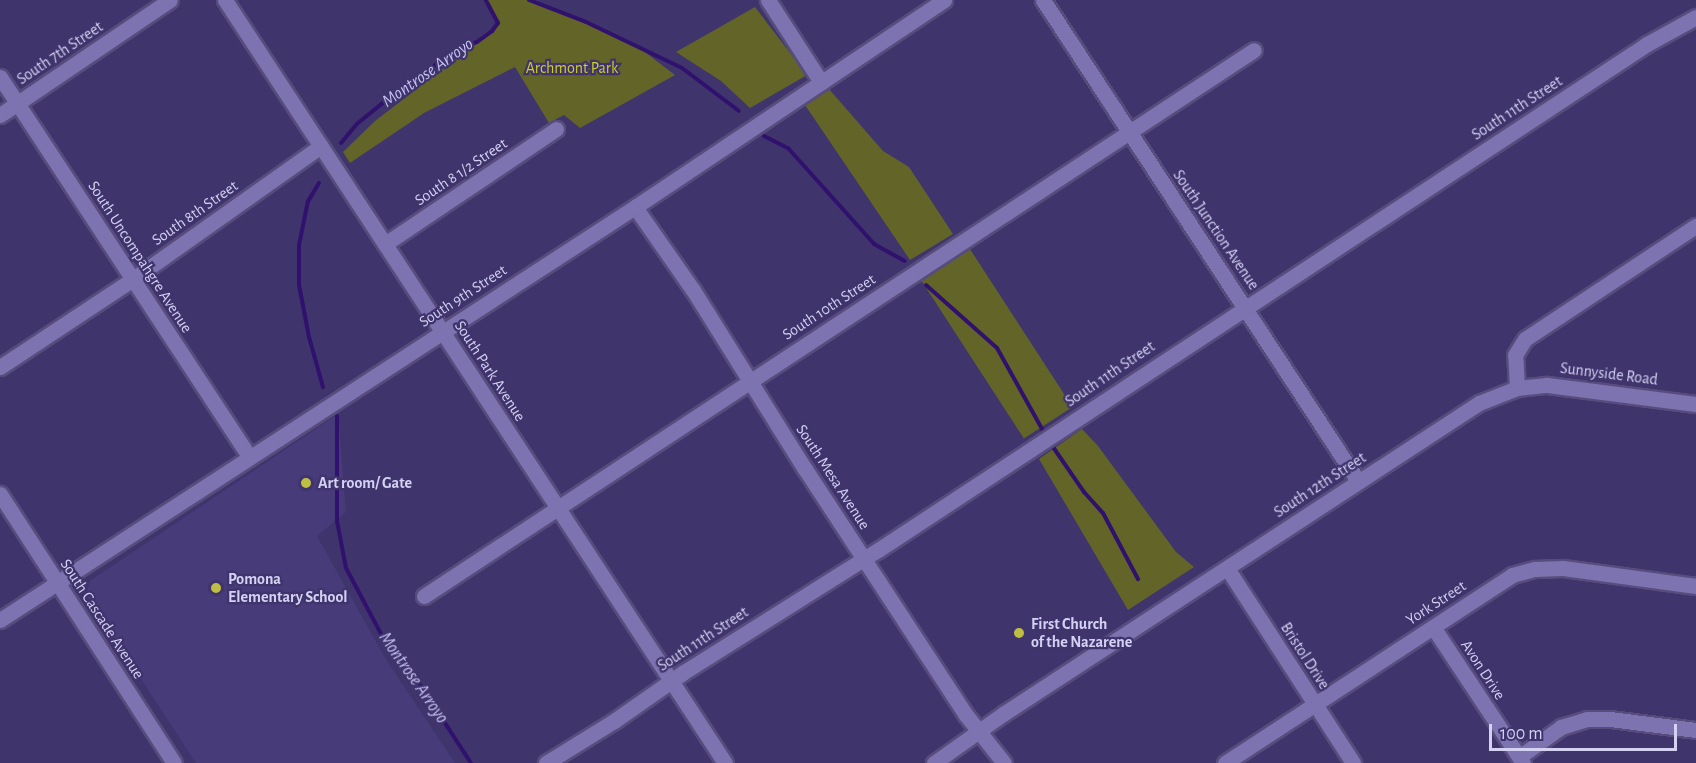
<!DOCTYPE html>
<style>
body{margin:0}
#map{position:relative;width:1696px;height:763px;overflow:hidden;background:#3f346c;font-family:"Alegreya Sans",sans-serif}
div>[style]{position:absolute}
.built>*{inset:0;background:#473b7a}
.green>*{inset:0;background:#636428;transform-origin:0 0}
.stream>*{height:4px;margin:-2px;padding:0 2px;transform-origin:2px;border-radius:2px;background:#30116d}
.roads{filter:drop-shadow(2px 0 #574d7d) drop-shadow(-2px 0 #574d7d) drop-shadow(0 2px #574d7d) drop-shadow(0 -2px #574d7d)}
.minor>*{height:15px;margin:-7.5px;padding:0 7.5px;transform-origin:7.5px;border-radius:7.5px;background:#7c73b0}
.dots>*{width:16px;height:16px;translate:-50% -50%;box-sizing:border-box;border:3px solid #3f346c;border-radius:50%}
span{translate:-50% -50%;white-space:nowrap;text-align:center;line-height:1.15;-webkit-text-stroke:4.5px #3f346c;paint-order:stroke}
.street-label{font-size:16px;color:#d4d1f3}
.park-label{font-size:16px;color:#cecf20}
.poi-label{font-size:16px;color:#d4d1f3;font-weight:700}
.left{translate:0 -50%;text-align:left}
.water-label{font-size:18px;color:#c7c2f4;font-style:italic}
.scale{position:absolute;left:1489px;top:724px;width:188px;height:27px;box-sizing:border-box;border:3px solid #d4d1f3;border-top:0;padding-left:8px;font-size:18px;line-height:21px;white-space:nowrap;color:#d4d1f3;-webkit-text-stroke:4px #3f346c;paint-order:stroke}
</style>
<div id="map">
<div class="built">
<div style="clip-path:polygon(338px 414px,346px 512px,317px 536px,385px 658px,455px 763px,196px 763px,86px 595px,90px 581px)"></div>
</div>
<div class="green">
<div style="clip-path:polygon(486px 0,530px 0,586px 22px,637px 46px,675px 75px,580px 128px,564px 115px,549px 123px,515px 67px,424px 113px,350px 163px,343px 152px,375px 121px,492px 31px,498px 22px)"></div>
<div style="clip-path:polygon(755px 7px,807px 75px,750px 108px,721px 81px,676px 52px)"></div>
<div style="clip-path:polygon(829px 89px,883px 151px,909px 167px,953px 234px,910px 260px,805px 105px)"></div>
<div style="left:968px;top:246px;width:192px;height:58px;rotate:57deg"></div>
<div style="clip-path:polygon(1082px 429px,1098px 446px,1176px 552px,1194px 567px,1128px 610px,1039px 459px)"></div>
</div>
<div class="stream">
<div style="left:529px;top:0;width:61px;rotate:21.1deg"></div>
<div style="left:586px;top:22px;width:106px;rotate:25.6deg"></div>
<div style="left:682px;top:68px;width:71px;rotate:37deg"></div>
<div style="left:764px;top:136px;width:27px;rotate:27deg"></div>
<div style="left:788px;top:148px;width:129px;rotate:48.1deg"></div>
<div style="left:874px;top:244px;width:35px;rotate:29deg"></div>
<div style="left:341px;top:143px;width:26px;rotate:-50deg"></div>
<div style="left:358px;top:123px;width:32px;rotate:-39deg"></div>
<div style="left:383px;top:103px;width:87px;rotate:-36.1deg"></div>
<div style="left:453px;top:52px;width:26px;rotate:-23deg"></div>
<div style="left:477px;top:42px;width:19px;rotate:-36deg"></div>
<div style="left:492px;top:31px;width:10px;rotate:-53deg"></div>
<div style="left:498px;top:23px;width:26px;rotate:-118deg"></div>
<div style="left:319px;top:183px;width:21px;rotate:121deg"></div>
<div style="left:308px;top:201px;width:45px;rotate:101.6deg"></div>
<div style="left:299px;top:245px;width:40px;rotate:90deg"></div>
<div style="left:299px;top:285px;width:53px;rotate:79.1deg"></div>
<div style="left:309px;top:337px;width:52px;rotate:74.4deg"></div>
<div style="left:926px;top:285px;width:95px;rotate:41.6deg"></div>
<div style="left:997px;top:348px;width:93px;rotate:60.9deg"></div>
<div style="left:337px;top:416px;width:105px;rotate:90deg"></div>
<div style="left:337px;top:521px;width:48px;rotate:79.2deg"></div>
<div style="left:346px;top:568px;width:89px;rotate:62deg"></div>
<div style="left:388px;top:647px;width:24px;rotate:42deg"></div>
<div style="left:406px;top:663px;width:119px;rotate:57deg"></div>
<div style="left:1053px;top:447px;width:55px;rotate:55.4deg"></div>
<div style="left:1084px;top:492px;width:28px;rotate:48deg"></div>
<div style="left:1103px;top:513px;width:75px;rotate:62.1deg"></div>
</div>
<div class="roads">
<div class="minor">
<div style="left:225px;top:0;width:912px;rotate:56.76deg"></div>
<div style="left:768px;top:0;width:98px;rotate:57.1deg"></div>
<div style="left:1043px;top:0;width:575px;rotate:56.78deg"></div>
<div style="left:0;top:77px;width:455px;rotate:56.7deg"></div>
<div style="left:0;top:115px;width:205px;rotate:-34.1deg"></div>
<div style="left:635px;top:207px;width:101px;rotate:55.1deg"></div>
<div style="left:693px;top:290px;width:211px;rotate:58deg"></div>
<div style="left:805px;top:469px;width:294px;rotate:56.8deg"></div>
<div style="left:966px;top:715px;width:61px;rotate:51.6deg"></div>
<div style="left:385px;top:244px;width:206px;rotate:-33.9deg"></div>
<div style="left:0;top:367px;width:159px;rotate:-33.5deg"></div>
<div style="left:133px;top:279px;width:230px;rotate:-35.3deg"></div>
<div style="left:1517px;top:388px;width:33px;rotate:-93deg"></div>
<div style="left:1515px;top:355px;width:19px;rotate:-58deg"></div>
<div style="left:1525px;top:339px;width:205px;rotate:-33.5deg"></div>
<div style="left:0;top:494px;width:320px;rotate:57.1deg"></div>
<div style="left:1227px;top:568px;width:232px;rotate:57.1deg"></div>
<div style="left:424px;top:596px;width:993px;rotate:-33.34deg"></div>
<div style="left:0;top:620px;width:757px;rotate:-33.04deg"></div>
<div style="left:635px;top:207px;width:372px;rotate:-33.8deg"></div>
<div style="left:1433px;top:627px;width:163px;rotate:56.5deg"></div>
<div style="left:1519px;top:757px;width:52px;rotate:-35.5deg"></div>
<div style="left:1561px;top:727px;width:27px;rotate:-17deg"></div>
<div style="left:1587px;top:719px;width:23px"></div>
<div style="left:1610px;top:719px;width:87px;rotate:7.3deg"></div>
<div style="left:546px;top:763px;width:80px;rotate:-31.7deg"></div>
<div style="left:614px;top:721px;width:85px;rotate:-35deg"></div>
<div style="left:684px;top:672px;width:229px;rotate:-32.2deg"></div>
<div style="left:878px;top:550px;width:921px;rotate:-33.34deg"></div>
<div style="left:1647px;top:44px;width:56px;rotate:-28.9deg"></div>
<div style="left:934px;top:763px;width:85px;rotate:-35.4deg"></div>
<div style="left:1003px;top:714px;width:569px;rotate:-33.16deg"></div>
<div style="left:1479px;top:403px;width:41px;rotate:-21.5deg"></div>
<div style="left:1517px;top:388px;width:30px;rotate:-6deg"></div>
<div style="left:1547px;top:385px;width:150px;rotate:7.3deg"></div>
<div style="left:1225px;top:763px;width:343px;rotate:-33.2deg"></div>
<div style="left:1512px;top:575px;width:24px;rotate:-15deg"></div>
<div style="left:1535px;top:569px;width:28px;rotate:-2deg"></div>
<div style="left:1563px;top:568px;width:134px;rotate:7.7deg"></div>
</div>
</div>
<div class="dots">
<div style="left:306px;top:483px;background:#bebf42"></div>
<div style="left:216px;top:588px;background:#bebf42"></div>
<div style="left:1019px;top:633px;background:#bebf42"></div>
</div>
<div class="street-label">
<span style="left:60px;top:53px;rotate:-34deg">South 7th Street</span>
<span style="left:1517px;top:108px;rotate:-33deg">South 11th Street</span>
<span style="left:461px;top:172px;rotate:-34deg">South 8 1/2 Street</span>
<span style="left:195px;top:213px;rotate:-35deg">South 8th Street</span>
<span style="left:1216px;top:230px;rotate:56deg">South Junction Avenue</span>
<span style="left:140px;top:257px;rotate:57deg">South Uncompahgre Avenue</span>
<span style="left:463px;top:296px;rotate:-33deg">South 9th Street</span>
<span style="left:829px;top:307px;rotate:-33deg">South 10th Street</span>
<span style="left:490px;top:371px;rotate:57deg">South Park Avenue</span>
<span style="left:1110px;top:374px;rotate:-34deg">South 11th Street</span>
<span style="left:1609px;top:374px;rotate:7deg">Sunnyside Road</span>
<span style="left:833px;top:477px;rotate:57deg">South Mesa Avenue</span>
<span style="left:1320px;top:485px;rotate:-33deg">South 12th Street</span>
<span style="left:1436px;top:603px;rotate:-33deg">York Street</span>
<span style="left:102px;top:619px;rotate:57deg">South Cascade Avenue</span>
<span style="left:703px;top:639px;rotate:-33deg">South 11th Street</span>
<span style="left:1305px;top:656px;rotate:57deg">Bristol Drive</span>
<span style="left:1483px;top:670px;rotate:57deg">Avon Drive</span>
</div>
<div class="park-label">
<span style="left:572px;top:68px">Archmont Park</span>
</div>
<div class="poi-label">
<span class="left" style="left:318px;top:483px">Art room/ Gate</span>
<span class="left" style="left:228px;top:588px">Pomona<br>Elementary School</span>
<span class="left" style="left:1031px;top:633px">First Church<br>of the Nazarene</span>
</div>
<div class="water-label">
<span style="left:428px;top:73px;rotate:-35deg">Montrose Arroyo</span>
<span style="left:413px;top:678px;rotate:55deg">Montrose Arroyo</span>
</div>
<div class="scale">100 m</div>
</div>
